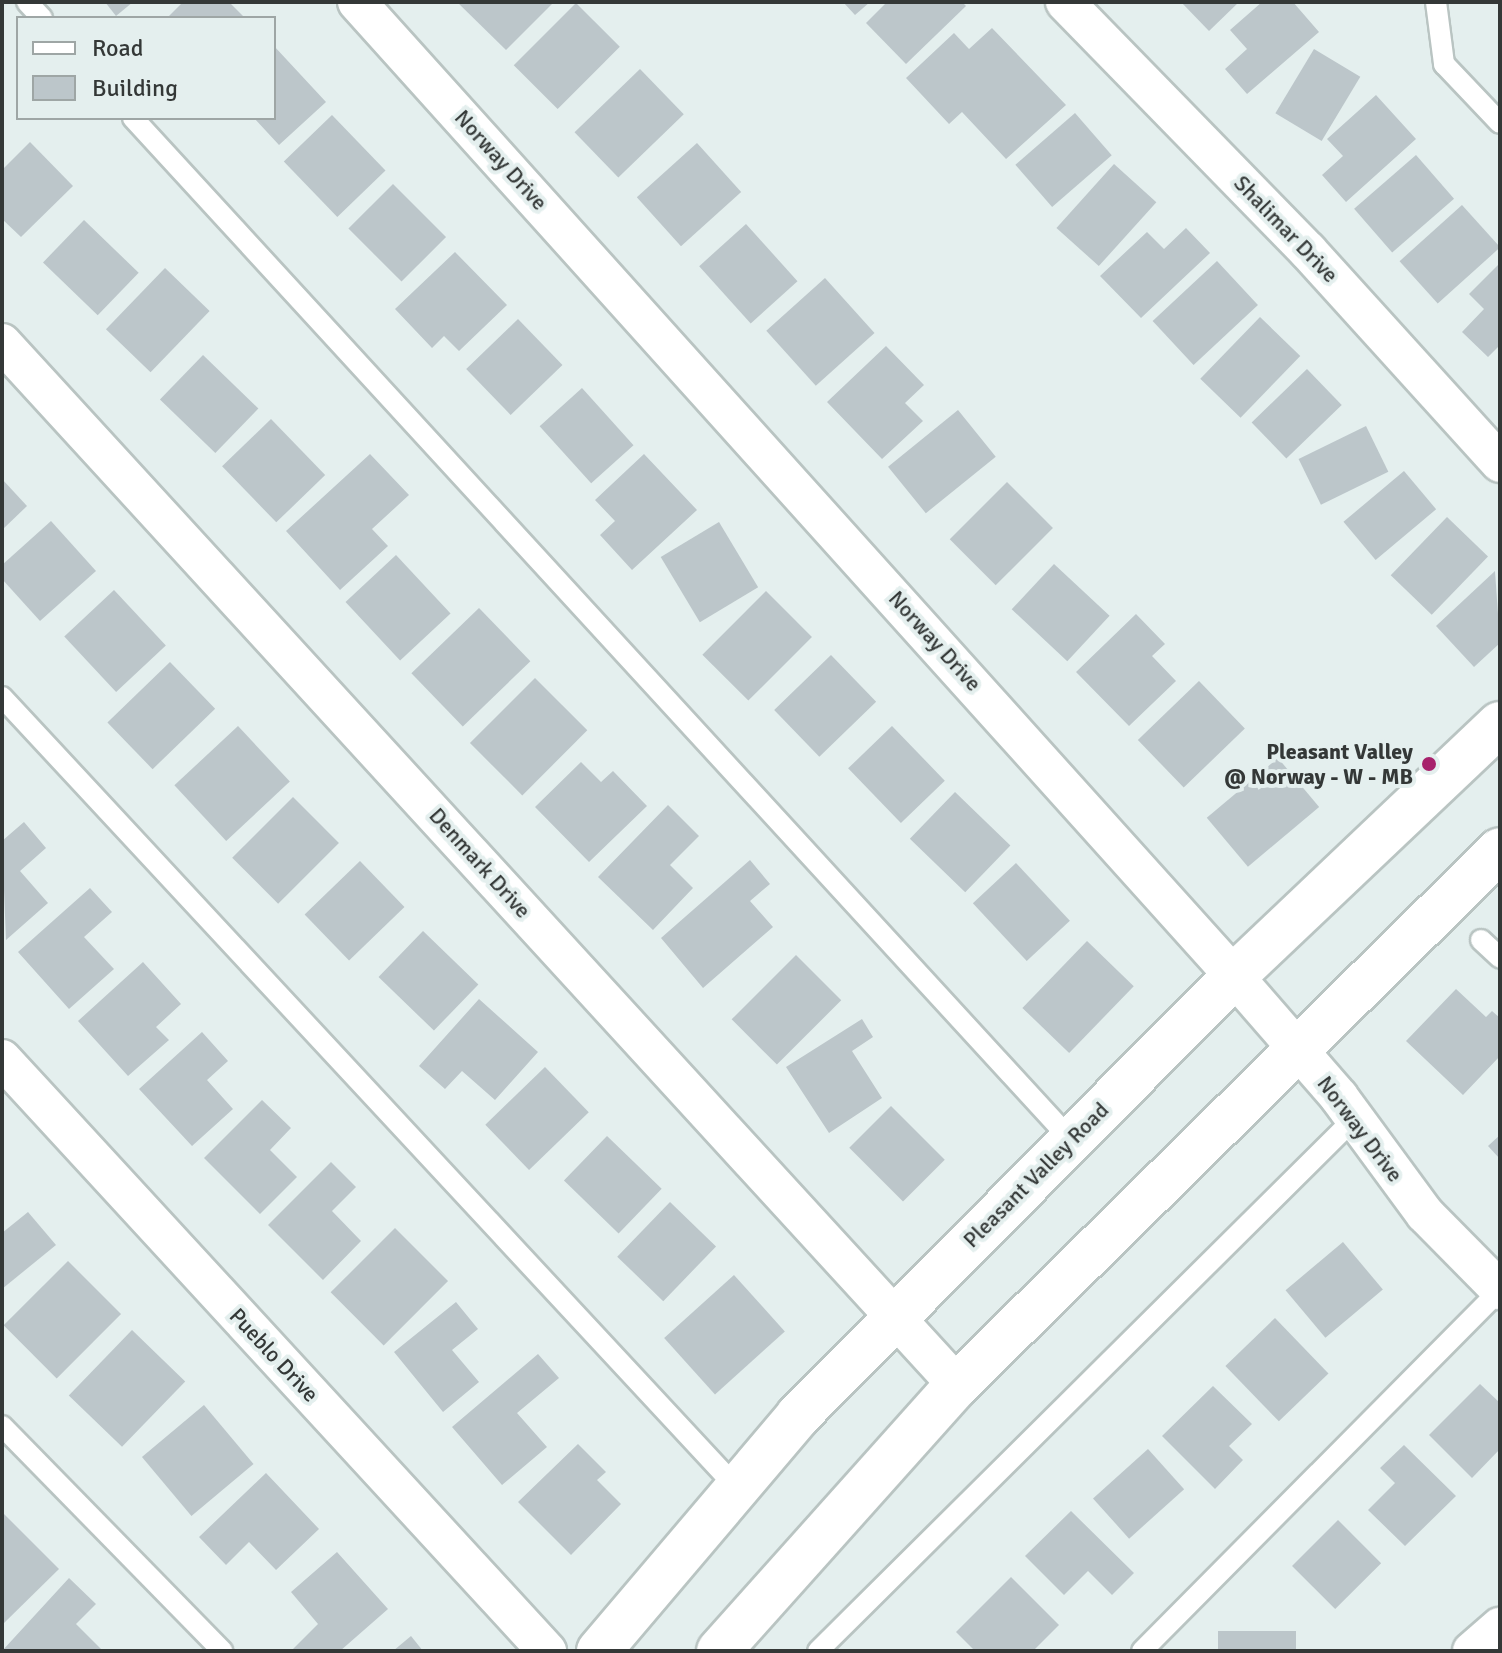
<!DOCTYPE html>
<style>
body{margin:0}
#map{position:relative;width:1502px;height:1653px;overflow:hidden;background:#e4efee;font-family:Signika,sans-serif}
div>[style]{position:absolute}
.building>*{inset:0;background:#bcc6ca;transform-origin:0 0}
.roads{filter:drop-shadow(2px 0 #b9c4c2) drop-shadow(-2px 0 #b9c4c2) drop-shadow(0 2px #b9c4c2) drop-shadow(0 -2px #b9c4c2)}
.lane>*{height:20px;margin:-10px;padding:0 10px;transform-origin:10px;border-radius:10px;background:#fff}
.street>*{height:38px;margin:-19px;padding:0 19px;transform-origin:19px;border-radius:19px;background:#fff}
.secondary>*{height:44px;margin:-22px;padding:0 22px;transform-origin:22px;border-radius:22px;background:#fff}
.dots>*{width:22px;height:22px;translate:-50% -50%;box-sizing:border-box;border:4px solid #e4efee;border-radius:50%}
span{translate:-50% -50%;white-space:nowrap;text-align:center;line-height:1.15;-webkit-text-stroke:8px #e4efee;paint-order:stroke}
.street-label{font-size:22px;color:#343837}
.poi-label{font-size:22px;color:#343837;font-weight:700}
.right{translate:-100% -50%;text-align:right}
.frame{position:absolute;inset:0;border:4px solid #343837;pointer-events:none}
.legend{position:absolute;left:16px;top:16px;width:260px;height:104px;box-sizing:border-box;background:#e4efee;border:2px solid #9ea6a5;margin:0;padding:10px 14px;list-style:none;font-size:24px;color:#343837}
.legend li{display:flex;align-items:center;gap:16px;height:40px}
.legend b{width:40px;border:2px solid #9ea6a5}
</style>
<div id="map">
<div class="building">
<div style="clip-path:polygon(105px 2px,133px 2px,116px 16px)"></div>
<div style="clip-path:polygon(183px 2px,229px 2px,245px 18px,167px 18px)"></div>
<div style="clip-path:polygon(457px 2px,554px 2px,506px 50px)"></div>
<div style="clip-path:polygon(843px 2px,870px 2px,855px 15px)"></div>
<div style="clip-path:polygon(887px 2px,962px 2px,966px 6px,906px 64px,866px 23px)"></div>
<div style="clip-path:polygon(1181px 2px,1239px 2px,1209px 31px)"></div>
<div style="clip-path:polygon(1262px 2px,1293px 2px,1319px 32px,1247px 94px,1225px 69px,1247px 49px,1230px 30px)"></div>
<div style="left:576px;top:3px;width:62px;height:88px;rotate:45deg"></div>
<div style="clip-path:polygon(992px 28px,1066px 105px,1006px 159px,962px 112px,949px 124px,906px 78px,954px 33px,969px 49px)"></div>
<div style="clip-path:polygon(274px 46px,326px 102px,279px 145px,254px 118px,274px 118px)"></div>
<div style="left:1314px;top:49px;width:54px;height:75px;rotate:31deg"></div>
<div style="left:640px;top:69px;width:63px;height:91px;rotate:46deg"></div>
<div style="clip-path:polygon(1376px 95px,1416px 139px,1346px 202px,1322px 175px,1343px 156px,1327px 139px)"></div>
<div style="left:1075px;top:113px;width:56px;height:79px;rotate:49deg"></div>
<div style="left:332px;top:115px;width:77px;height:67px;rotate:46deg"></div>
<div style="clip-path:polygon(30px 142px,73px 186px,21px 237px,2px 219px,2px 170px)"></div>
<div style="left:697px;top:143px;width:66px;height:81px;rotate:48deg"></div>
<div style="left:1416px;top:155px;width:58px;height:82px;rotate:49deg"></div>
<div style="left:1114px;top:164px;width:57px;height:86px;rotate:42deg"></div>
<div style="left:393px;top:184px;width:75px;height:63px;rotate:45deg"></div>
<div style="left:1462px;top:205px;width:57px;height:84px;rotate:48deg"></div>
<div style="left:84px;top:220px;width:76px;height:59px;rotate:44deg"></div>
<div style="left:746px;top:224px;width:77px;height:63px;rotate:48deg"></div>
<div style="clip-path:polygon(1186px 228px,1210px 253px,1141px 318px,1100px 276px,1147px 232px,1164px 249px)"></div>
<div style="clip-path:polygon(455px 252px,507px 305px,459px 351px,444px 336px,432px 348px,395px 309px)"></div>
<div style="left:1217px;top:261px;width:60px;height:88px;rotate:47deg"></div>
<div style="clip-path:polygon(1500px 263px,1500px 345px,1488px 357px,1462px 332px,1484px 309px,1469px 294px)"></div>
<div style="left:165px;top:268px;width:62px;height:85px;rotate:44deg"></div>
<div style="left:825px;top:278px;width:74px;height:79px;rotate:48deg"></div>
<div style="left:1260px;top:317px;width:56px;height:86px;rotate:44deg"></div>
<div style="left:518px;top:319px;width:64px;height:72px;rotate:46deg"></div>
<div style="clip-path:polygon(886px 346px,924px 385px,905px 403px,923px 421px,882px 459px,827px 402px)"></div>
<div style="left:203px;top:355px;width:77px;height:62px;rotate:44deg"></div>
<div style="left:1307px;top:369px;width:50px;height:77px;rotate:46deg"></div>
<div style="left:582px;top:388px;width:77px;height:57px;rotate:48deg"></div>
<div style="left:958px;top:410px;width:60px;height:90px;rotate:51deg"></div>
<div style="left:271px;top:419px;width:78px;height:68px;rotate:46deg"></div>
<div style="left:1366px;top:426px;width:51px;height:75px;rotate:64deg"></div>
<div style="clip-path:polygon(370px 454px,409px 495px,372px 529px,388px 546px,340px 590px,286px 531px)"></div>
<div style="clip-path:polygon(644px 454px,697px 510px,632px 570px,600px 535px,615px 521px,595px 500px)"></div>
<div style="left:1404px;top:471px;width:50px;height:79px;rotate:50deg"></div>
<div style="clip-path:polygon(2px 479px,27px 506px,2px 530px)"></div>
<div style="left:1007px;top:482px;width:65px;height:81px;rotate:45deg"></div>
<div style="left:1447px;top:517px;width:57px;height:81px;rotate:44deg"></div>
<div style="clip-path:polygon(51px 521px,96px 571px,40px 621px,2px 579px,2px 565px)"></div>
<div style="left:719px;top:522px;width:76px;height:68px;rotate:59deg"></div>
<div style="left:396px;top:555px;width:80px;height:69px;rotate:47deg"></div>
<div style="left:1054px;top:564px;width:76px;height:62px;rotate:43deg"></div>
<div style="clip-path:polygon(1495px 571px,1500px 643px,1474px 667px,1436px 626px)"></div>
<div style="left:114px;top:590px;width:76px;height:68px;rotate:47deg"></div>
<div style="left:766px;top:591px;width:65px;height:90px;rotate:45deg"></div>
<div style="left:479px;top:608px;width:74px;height:94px;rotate:46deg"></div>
<div style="clip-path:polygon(1136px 614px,1165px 644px,1152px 656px,1176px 681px,1129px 726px,1076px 672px)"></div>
<div style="left:831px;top:655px;width:65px;height:79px;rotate:46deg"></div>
<div style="left:170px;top:662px;width:65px;height:87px;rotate:46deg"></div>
<div style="left:535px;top:678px;width:74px;height:92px;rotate:45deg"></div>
<div style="left:1199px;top:681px;width:66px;height:85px;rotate:46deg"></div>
<div style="left:238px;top:726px;width:76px;height:87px;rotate:47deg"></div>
<div style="left:892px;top:726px;width:76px;height:61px;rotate:46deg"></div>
<div style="left:1278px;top:758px;width:64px;height:93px;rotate:50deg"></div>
<div style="clip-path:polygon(581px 762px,601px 782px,613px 771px,647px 806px,589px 862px,535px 807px)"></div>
<div style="left:955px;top:792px;width:77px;height:65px;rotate:44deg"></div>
<div style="left:293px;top:797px;width:65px;height:86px;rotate:45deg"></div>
<div style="clip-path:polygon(668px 805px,699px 836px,670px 865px,693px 888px,653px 930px,598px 877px)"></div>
<div style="clip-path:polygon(24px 822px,46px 848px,20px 871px,48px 903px,6px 940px,2px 841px)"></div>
<div style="clip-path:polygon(750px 860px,770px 884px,750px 901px,773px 927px,703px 988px,661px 938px)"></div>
<div style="left:360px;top:861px;width:64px;height:77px;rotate:46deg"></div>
<div style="left:1016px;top:863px;width:79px;height:59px;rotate:47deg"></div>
<div style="clip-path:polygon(90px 888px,112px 912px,84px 937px,114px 969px,69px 1009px,18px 952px)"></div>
<div style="left:423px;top:931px;width:77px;height:64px;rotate:44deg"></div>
<div style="left:1087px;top:941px;width:65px;height:93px;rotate:44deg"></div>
<div style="left:796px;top:955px;width:64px;height:91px;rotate:45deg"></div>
<div style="clip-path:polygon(143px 962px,181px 1004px,156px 1027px,169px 1040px,128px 1076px,78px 1021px)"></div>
<div style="clip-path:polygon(1456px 989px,1486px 1017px,1492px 1011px,1500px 1018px,1500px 1056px,1463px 1095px,1406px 1041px)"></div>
<div style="clip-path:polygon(479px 999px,538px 1052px,495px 1100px,462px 1071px,445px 1089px,419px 1066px)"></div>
<div style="clip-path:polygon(862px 1019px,873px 1037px,852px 1051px,882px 1098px,829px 1133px,786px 1067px)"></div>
<div style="clip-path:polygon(202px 1032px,228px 1061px,207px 1080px,233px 1109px,192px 1146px,139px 1089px)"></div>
<div style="left:545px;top:1067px;width:63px;height:83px;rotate:46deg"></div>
<div style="clip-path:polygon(262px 1100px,291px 1128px,270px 1150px,297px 1177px,260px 1214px,204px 1158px)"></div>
<div style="left:891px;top:1106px;width:76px;height:59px;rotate:45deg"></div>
<div style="clip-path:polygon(1500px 1135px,1500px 1159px,1488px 1146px)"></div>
<div style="left:607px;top:1136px;width:76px;height:62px;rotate:44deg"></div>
<div style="clip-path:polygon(331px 1162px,356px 1187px,332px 1211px,361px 1241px,323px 1280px,268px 1225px)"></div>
<div style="left:670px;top:1202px;width:64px;height:76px;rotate:44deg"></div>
<div style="clip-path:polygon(28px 1212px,56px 1245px,2px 1289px,2px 1233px)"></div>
<div style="left:395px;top:1228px;width:75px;height:91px;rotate:45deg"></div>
<div style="left:1343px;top:1242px;width:62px;height:75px;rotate:50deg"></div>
<div style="left:68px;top:1261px;width:75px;height:91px;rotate:45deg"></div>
<div style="left:734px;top:1275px;width:76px;height:94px;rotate:48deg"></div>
<div style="clip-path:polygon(456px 1302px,478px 1329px,452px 1350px,479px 1382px,443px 1412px,394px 1352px)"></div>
<div style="left:1275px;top:1318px;width:77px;height:69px;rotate:46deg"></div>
<div style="left:132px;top:1330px;width:74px;height:91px;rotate:44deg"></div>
<div style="clip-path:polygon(538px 1354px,559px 1378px,517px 1413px,547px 1447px,502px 1485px,452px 1427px)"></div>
<div style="clip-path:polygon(1480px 1384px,1500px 1403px,1500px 1449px,1472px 1478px,1429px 1435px)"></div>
<div style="clip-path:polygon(1213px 1386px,1252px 1424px,1229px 1446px,1243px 1460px,1215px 1489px,1162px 1436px)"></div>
<div style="left:204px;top:1405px;width:77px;height:81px;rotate:50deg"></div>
<div style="clip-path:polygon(578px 1444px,606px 1472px,597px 1480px,621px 1504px,571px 1555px,518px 1502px)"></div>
<div style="clip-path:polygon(1404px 1445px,1456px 1496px,1405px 1546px,1368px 1510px,1395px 1483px,1380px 1468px)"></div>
<div style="left:1148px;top:1449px;width:54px;height:74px;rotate:48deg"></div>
<div style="clip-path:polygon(266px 1473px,319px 1529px,276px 1570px,249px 1542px,226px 1565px,199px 1537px)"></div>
<div style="clip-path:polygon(1071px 1511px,1134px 1573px,1112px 1595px,1088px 1571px,1064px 1595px,1025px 1556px)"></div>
<div style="clip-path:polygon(3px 1513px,59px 1569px,2px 1625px,2px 1514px)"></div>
<div style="left:1338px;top:1520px;width:61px;height:65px;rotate:45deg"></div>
<div style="clip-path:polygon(337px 1552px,388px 1609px,340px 1651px,291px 1651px,318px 1624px,291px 1592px)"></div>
<div style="clip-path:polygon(1011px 1577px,1059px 1625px,1033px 1651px,975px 1651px,956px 1632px)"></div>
<div style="clip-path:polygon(69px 1578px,96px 1604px,76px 1624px,103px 1651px,2px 1651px)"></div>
<div style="left:1218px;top:1631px;width:78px;height:20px"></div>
<div style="clip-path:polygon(411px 1636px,423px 1651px,393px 1651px)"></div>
</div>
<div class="roads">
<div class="lane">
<div style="left:27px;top:2px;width:22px;rotate:47deg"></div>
<div style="left:1436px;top:2px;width:63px;rotate:82.6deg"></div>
<div style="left:1444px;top:64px;width:81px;rotate:46.5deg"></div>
<div style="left:133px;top:118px;width:1387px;rotate:47.45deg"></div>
<div style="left:2px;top:697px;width:1080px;rotate:47.1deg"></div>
<div style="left:1481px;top:940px;width:26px;rotate:43deg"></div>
<div style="left:2px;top:1426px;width:315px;rotate:45.6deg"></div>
<div style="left:818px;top:1651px;width:757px;rotate:-44.79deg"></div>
<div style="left:1142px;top:1651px;width:508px;rotate:-45.24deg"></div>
</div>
<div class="street">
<div style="left:357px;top:2px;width:1311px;rotate:48deg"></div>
<div style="left:1234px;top:976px;width:160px;rotate:49deg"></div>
<div style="left:1339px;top:1097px;width:145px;rotate:53.7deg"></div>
<div style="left:1425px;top:1214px;width:107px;rotate:45.4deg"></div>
<div style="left:1065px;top:2px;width:348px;rotate:45.7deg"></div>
<div style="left:1308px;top:251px;width:286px;rotate:47.8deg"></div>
<div style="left:2px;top:343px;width:1413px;rotate:47.49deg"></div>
<div style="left:2px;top:1059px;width:805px;rotate:47.37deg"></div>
<div style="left:1472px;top:1651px;width:37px;rotate:-41deg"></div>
</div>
<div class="secondary">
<div style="left:599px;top:1651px;width:308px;rotate:-49.7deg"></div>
<div style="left:798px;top:1416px;width:619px;rotate:-45.26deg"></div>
<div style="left:1234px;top:976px;width:366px;rotate:-43.5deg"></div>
<div style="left:719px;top:1651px;width:357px;rotate:-48.2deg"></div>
<div style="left:957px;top:1385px;width:762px;rotate:-44.57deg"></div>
</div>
</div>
<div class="dots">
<div style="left:1429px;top:764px;background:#a7226c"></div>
</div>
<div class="street-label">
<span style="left:501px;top:160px;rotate:48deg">Norway Drive</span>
<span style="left:1286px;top:229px;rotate:46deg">Shalimar Drive</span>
<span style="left:935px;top:641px;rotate:48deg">Norway Drive</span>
<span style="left:480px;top:863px;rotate:48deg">Denmark Drive</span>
<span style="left:1360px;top:1129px;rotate:53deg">Norway Drive</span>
<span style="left:1036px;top:1175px;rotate:-45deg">Pleasant Valley Road</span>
<span style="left:274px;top:1355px;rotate:47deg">Pueblo Drive</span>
</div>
<div class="poi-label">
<span class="right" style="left:1413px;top:764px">Pleasant Valley<br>@ Norway - W - MB</span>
</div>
<div class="frame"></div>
<ul class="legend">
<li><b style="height:10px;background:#fff"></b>Road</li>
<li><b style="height:22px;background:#bcc6ca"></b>Building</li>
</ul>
</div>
